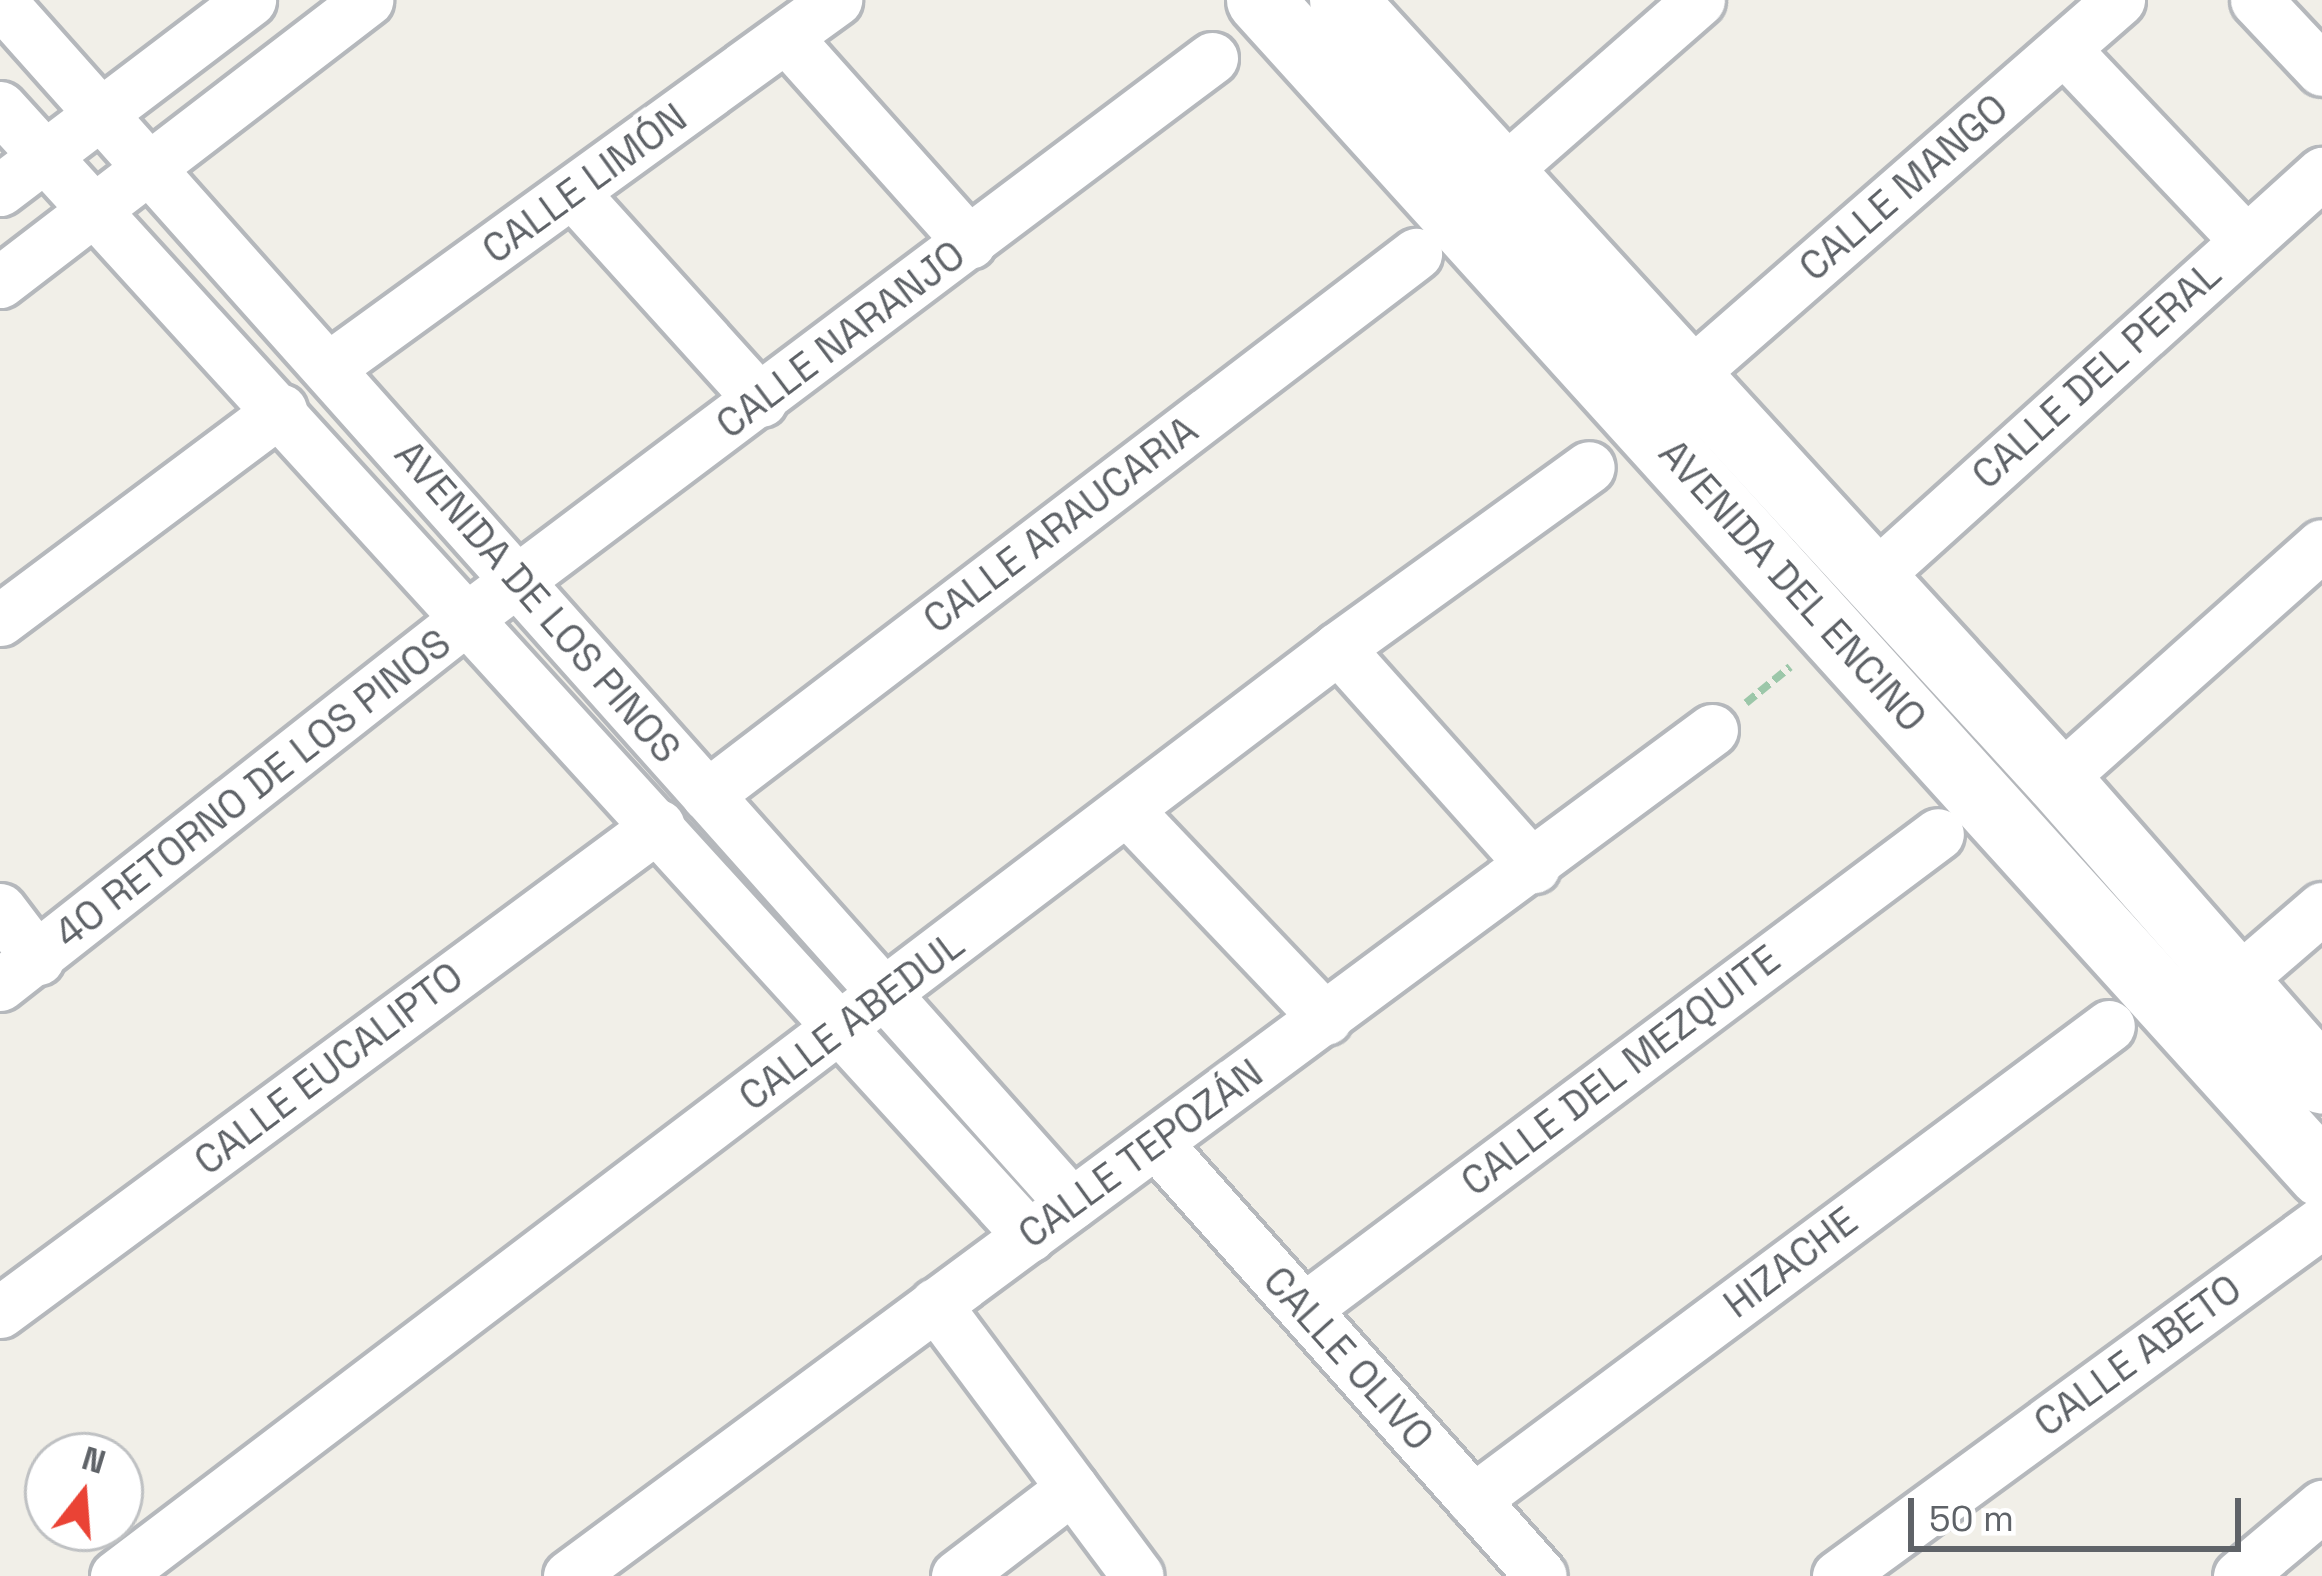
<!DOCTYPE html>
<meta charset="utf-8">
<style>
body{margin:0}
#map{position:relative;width:2322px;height:1576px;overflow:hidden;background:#f1efe8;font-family:"Space Grotesk",sans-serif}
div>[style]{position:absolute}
.path>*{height:8px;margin-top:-4px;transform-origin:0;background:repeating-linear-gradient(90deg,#9cc7a9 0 12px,transparent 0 18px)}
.roads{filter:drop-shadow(3px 0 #b5b8bc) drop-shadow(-3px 0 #b5b8bc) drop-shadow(0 3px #b5b8bc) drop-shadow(0 -3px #b5b8bc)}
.street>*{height:51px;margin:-25.5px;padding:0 25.5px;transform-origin:25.5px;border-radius:25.5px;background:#fff}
.secondary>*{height:66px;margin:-33px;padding:0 33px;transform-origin:33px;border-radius:33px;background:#fff}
span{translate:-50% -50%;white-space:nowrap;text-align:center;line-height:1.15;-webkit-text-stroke:9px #fff;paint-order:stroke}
.street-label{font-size:39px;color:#5f6368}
.north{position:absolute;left:24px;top:1432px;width:120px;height:120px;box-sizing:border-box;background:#fff;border:3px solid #bfc1c3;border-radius:50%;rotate:17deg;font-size:33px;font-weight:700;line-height:48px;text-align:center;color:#5f6368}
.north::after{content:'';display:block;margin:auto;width:42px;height:54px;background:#ea4335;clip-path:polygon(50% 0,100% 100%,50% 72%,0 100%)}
.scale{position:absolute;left:1908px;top:1498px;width:333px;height:54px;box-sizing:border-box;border:6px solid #5f6368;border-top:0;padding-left:15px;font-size:36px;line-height:42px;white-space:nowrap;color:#5f6368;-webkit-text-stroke:9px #fff;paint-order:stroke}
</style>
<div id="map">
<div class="path">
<div style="left:1746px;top:703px;width:57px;rotate:-39.3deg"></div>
</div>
<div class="roads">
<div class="street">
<div style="left:2256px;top:0;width:96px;rotate:46.7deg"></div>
<div style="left:0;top:1px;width:1611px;rotate:48.3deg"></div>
<div style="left:786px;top:37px;width:276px;rotate:48.2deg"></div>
<div style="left:2064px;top:49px;width:263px;rotate:46.5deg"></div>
<div style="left:0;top:107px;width:1528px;rotate:47.65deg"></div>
<div style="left:0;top:190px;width:314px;rotate:-37.2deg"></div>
<div style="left:574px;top:194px;width:279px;rotate:47.9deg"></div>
<div style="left:1474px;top:197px;width:299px;rotate:-41.2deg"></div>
<div style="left:0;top:282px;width:463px;rotate:-37.5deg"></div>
<div style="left:331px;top:366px;width:624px;rotate:-35.93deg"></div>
<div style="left:1688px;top:376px;width:572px;rotate:-41.1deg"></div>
<div style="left:1873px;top:578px;width:605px;rotate:-42.05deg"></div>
<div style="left:0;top:620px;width:351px;rotate:-36.8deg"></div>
<div style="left:1338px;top:648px;width:294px;rotate:48.2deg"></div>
<div style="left:2058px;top:780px;width:353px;rotate:-41.7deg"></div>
<div style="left:707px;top:795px;width:892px;rotate:-37.35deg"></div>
<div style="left:1128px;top:811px;width:287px;rotate:46.4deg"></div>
<div style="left:0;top:909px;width:63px;rotate:52.8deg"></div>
<div style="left:2235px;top:983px;width:115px;rotate:-40.8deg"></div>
<div style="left:0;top:985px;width:594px;rotate:-38.16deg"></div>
<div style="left:467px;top:618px;width:932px;rotate:-36.93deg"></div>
<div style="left:1156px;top:1143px;width:579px;rotate:48.36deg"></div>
<div style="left:935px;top:1304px;width:339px;rotate:53.3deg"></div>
<div style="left:1304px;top:1309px;width:792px;rotate:-36.84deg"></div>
<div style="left:0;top:1312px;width:819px;rotate:-36.46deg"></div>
<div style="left:1473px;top:1500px;width:793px;rotate:-36.7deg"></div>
<div style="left:116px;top:1576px;width:1534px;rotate:-37.21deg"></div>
<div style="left:1338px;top:648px;width:309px;rotate:-35.8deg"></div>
<div style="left:569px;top:1576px;width:1422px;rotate:-36.51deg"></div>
<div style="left:957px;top:1576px;width:145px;rotate:-37.4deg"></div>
<div style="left:1838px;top:1576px;width:600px;rotate:-36.18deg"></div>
<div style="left:2239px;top:1576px;width:109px;rotate:-40.1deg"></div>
</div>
<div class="secondary">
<div style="left:1260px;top:0;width:1583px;rotate:47.87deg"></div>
<div style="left:1343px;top:0;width:1058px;rotate:47.49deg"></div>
<div style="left:2058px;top:780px;width:400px;rotate:48.7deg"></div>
</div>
</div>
<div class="street-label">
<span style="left:585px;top:184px;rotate:-36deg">CALLE LIMÓN</span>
<span style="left:1904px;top:188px;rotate:-41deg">CALLE MANGO</span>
<span style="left:841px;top:340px;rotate:-37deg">CALLE NARANJO</span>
<span style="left:2097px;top:375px;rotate:-42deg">CALLE DEL PERAL</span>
<span style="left:1061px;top:525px;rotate:-37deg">CALLE ARAUCARIA</span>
<span style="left:1792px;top:586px;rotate:48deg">AVENIDA DEL ENCINO</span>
<span style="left:537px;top:602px;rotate:49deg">AVENIDA DE LOS PINOS</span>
<span style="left:253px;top:789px;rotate:-38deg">4O RETORNO DE LOS PINOS</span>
<span style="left:852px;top:1021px;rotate:-37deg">CALLE ABEDUL</span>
<span style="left:329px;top:1069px;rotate:-37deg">CALLE EUCALIPTO</span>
<span style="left:1621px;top:1071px;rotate:-37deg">CALLE DEL MEZQUITE</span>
<span style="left:1141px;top:1154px;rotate:-36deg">CALLE TEPOZÁN</span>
<span style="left:1791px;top:1263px;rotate:-37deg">HIZACHE</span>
<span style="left:2138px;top:1356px;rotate:-36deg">CALLE ABETO</span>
<span style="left:1348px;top:1359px;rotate:48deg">CALLE OLIVO</span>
</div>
<div class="north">N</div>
<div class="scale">50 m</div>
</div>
